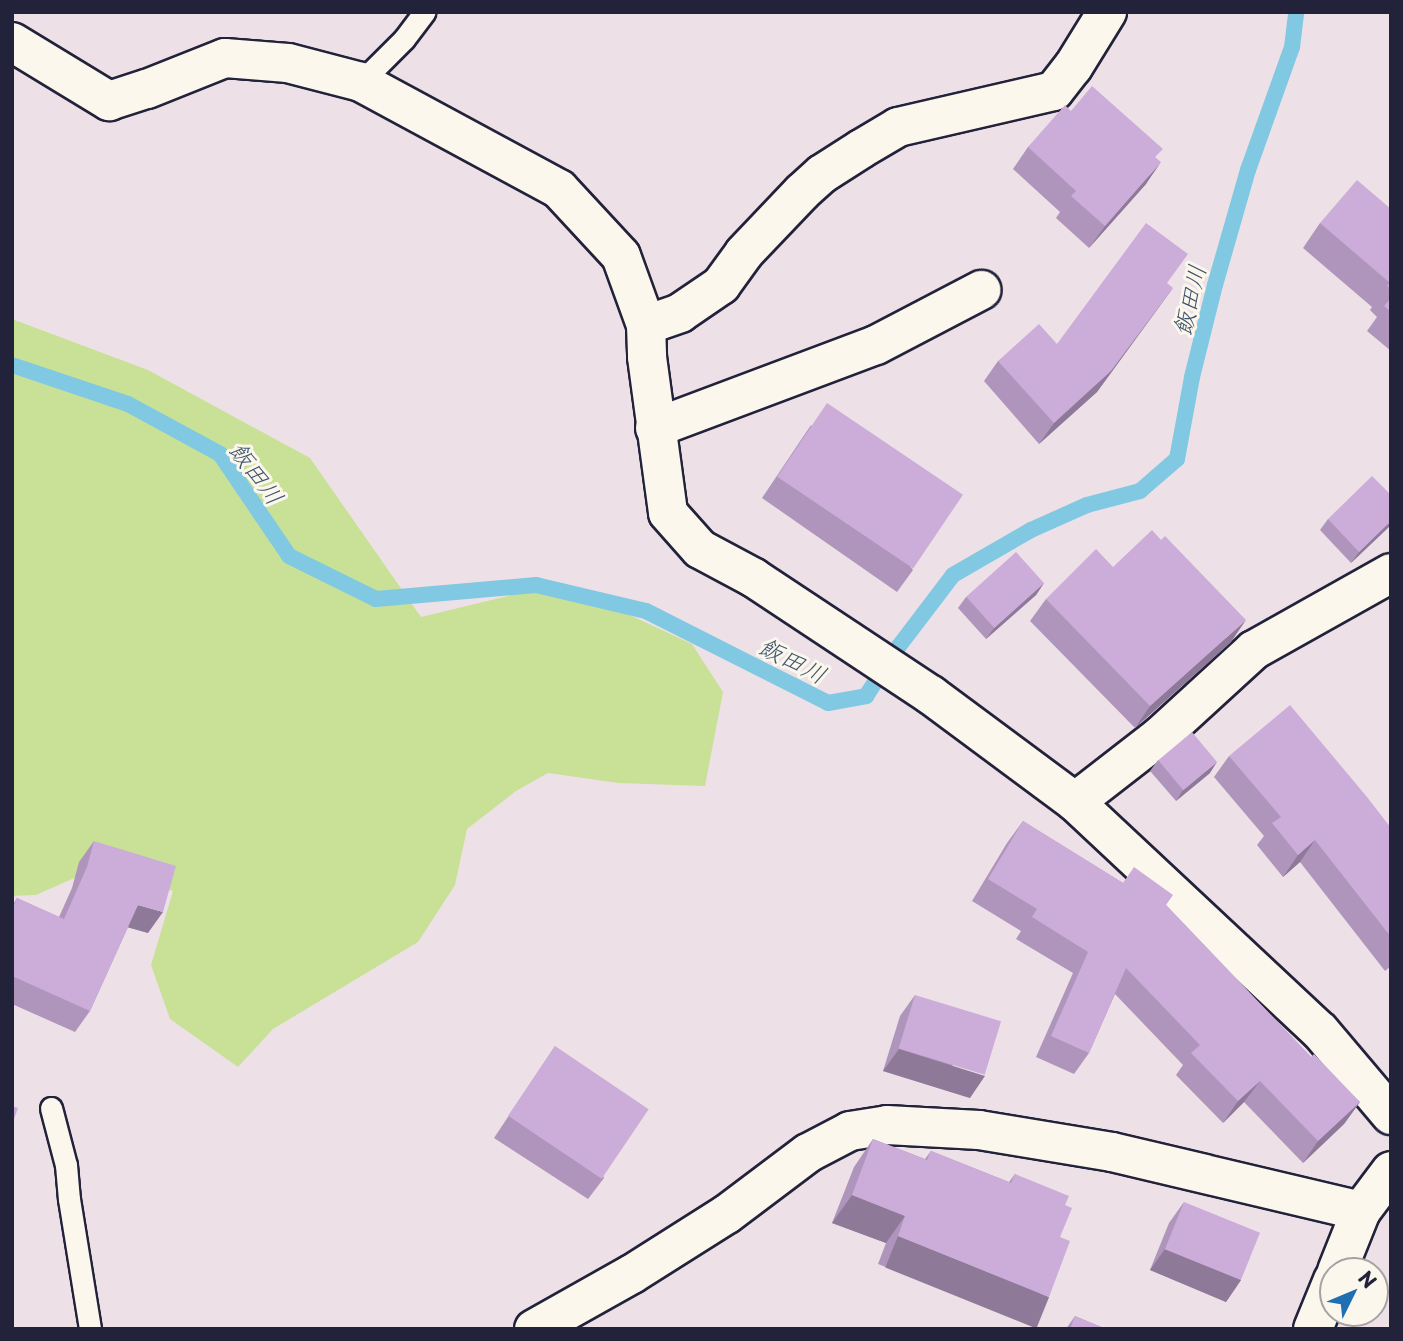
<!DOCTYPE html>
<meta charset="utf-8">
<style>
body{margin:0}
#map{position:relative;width:1403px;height:1341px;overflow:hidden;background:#ede1e7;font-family:"Playpen Sans","Klee One",sans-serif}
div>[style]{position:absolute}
.green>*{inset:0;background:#c8e197}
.stream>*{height:16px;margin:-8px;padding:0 8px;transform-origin:8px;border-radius:8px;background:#81c9e2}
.roads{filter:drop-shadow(2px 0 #22223b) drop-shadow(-2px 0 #22223b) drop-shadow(0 2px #22223b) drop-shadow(0 -2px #22223b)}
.lane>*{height:21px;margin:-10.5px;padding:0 10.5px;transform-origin:10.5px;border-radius:10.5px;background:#fbf7ec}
.street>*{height:38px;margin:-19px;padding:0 19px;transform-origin:19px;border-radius:19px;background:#fbf7ec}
.wall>*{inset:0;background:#af95bb}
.shaded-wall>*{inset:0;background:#8f7999;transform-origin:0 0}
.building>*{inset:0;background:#ccadda;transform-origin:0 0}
span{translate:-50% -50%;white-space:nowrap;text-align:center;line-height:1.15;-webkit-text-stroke:6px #fbf7ec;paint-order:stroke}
.water-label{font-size:24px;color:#3e546d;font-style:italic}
.frame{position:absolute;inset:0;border:14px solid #22223b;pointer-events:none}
.north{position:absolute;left:1319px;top:1257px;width:70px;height:70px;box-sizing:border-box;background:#fbf7ec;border:2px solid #a4a2a5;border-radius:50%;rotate:47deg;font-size:19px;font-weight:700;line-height:28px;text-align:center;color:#22223b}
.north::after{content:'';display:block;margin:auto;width:24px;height:32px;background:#1f6fb2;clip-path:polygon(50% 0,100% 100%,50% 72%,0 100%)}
</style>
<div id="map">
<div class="green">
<div style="clip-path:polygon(12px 319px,148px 370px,310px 458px,421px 617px,561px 583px,692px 644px,723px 692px,705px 786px,618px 783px,548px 773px,516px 791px,467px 829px,455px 885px,418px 942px,273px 1029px,238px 1067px,170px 1019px,151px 965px,173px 891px,99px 867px,36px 895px,12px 896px)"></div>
</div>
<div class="stream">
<div style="left:12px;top:365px;width:122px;rotate:18.6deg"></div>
<div style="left:128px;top:404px;width:105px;rotate:28.5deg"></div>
<div style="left:220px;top:454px;width:123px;rotate:55.9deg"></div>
<div style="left:289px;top:556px;width:97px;rotate:26.3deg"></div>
<div style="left:376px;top:599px;width:161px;rotate:-5deg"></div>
<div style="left:536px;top:585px;width:113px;rotate:13.3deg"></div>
<div style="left:646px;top:611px;width:204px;rotate:26.8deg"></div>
<div style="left:828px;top:703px;width:39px;rotate:-10deg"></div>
<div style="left:866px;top:696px;width:60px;rotate:-56.6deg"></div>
<div style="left:899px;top:646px;width:89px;rotate:-52.7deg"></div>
<div style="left:953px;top:575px;width:90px;rotate:-30deg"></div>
<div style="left:1031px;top:530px;width:61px;rotate:-24.1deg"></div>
<div style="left:1087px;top:505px;width:55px;rotate:-14.8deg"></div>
<div style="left:1140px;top:491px;width:49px;rotate:-40.9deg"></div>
<div style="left:1177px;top:459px;width:83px;rotate:-79.6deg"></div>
<div style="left:1192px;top:377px;width:95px;rotate:-76deg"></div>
<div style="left:1215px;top:285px;width:120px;rotate:-74deg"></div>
<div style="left:1248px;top:170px;width:131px;rotate:-70.3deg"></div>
<div style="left:1292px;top:47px;width:35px;rotate:-83deg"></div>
</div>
<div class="roads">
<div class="lane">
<div style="left:361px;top:82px;width:61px;rotate:-45deg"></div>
<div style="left:404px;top:39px;width:34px;rotate:-53deg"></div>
<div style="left:51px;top:1108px;width:59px;rotate:75.3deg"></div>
<div style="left:66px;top:1165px;width:34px;rotate:85deg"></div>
<div style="left:69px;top:1199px;width:132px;rotate:80.8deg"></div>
</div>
<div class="street">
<div style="left:12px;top:42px;width:114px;rotate:31.3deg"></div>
<div style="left:109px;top:101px;width:40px;rotate:-18deg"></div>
<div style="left:147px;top:89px;width:84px;rotate:-21.7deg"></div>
<div style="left:225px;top:58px;width:63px;rotate:4.5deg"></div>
<div style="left:288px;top:63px;width:75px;rotate:14.6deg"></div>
<div style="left:361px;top:82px;width:225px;rotate:28.4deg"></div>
<div style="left:559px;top:189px;width:91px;rotate:47.2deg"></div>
<div style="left:621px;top:256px;width:73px;rotate:70.1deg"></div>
<div style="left:646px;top:325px;width:32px;rotate:88deg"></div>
<div style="left:647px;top:357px;width:157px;rotate:82.3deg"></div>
<div style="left:668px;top:513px;width:48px;rotate:48.4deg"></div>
<div style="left:700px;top:549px;width:61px;rotate:28.2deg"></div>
<div style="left:754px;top:578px;width:212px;rotate:33.5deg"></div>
<div style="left:931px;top:695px;width:179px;rotate:36.6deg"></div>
<div style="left:1075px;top:802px;width:335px;rotate:43.1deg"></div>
<div style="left:1320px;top:1031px;width:110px;rotate:49.8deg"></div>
<div style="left:646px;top:325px;width:36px;rotate:-19deg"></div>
<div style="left:680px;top:313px;width:50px;rotate:-34.3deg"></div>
<div style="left:721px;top:285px;width:39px;rotate:-54deg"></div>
<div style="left:744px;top:253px;width:84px;rotate:-46.4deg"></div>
<div style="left:802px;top:192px;width:27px;rotate:-42deg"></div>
<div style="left:822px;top:174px;width:46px;rotate:-32.7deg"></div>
<div style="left:861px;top:149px;width:43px;rotate:-30.7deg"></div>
<div style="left:898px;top:127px;width:160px;rotate:-13deg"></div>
<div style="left:1054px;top:91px;width:31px;rotate:-52deg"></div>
<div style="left:1073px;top:67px;width:65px;rotate:-58.3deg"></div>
<div style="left:655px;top:428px;width:236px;rotate:-20.6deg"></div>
<div style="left:876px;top:345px;width:119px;rotate:-27.6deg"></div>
<div style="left:1075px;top:802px;width:108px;rotate:-37.8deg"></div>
<div style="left:1160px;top:736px;width:127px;rotate:-42.5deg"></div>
<div style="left:1254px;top:650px;width:157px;rotate:-29.3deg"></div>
<div style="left:1337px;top:1271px;width:65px;rotate:-68.2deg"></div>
<div style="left:1361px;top:1211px;width:50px;rotate:-53.1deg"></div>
<div style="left:534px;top:1329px;width:112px;rotate:-29.3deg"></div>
<div style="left:632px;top:1274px;width:112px;rotate:-32.3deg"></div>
<div style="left:727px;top:1214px;width:101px;rotate:-37deg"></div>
<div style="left:808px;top:1153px;width:47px;rotate:-27.6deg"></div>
<div style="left:850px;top:1131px;width:37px;rotate:-9deg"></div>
<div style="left:887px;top:1125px;width:92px;rotate:3.1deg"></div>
<div style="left:979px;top:1130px;width:135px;rotate:9.4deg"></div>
<div style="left:1112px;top:1152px;width:256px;rotate:13.3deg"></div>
<div style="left:1313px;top:1329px;width:53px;rotate:-67.8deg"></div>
</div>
</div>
<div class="wall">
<div style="clip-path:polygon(1071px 111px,1156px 158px,1146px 184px,1089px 248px,1056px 218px,1060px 212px,1013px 169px,1028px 147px)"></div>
<div style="clip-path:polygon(1391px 209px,1391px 351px,1367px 331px,1377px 317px,1370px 310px,1372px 307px,1303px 248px,1320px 223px)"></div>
<div style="clip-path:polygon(1167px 283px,1158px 308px,1097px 392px,1039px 444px,984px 381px,998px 361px,1057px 344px)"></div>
<div style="clip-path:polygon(811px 425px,913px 570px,897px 592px,762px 498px)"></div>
<div style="clip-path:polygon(1328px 519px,1391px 525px,1351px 563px,1320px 530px)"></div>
<div style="clip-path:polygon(1113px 567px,1231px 642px,1135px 728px,1030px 621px,1046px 599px)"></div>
<div style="clip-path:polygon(1044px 583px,1036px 595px,986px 639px,958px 608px,966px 597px)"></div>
<div style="clip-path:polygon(1229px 756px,1391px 828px,1391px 966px,1385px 971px,1300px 862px,1283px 877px,1257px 845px,1264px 836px,1214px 777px)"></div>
<div style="clip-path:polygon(1158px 760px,1210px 773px,1176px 801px,1150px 771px)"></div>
<div style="clip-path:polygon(1023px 821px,1123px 883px,1166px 905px,1311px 1057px,1360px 1102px,1344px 1124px,1303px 1163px,1244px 1102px,1223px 1123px,1176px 1075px,1183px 1065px,1115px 994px,1089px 1053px,1074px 1074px,1036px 1057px,1073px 973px,1016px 939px,1021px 931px,972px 901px,1007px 843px)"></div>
<div style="clip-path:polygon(94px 841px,148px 933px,128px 927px,90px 1011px,75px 1032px,12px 1004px,12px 906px,17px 898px,59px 917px,72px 888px,79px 862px)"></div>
<div style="clip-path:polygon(915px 995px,970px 1098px,883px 1071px,900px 1016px)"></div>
<div style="clip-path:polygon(555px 1046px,604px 1178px,588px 1199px,494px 1138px)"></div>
<div style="clip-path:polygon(873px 1139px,925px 1159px,931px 1151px,1009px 1182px,1015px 1174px,1065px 1205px,1060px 1237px,1029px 1324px,878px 1264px,886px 1243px,832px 1223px,854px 1167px)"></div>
<div style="clip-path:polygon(1184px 1202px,1241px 1280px,1226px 1302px,1150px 1270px,1169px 1223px)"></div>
<div style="clip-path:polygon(1075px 1316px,1106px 1329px,1066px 1329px)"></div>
</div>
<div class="shaded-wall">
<div style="clip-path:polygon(1161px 162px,1146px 184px,1089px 248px,1105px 226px)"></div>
<div style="clip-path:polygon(1173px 288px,1097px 392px,1039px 444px,1054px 423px)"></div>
<div style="clip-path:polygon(1391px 521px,1391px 525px,1351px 563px,1359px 552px)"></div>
<div style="clip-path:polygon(1044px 583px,1036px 595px,986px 639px,994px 628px)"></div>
<div style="clip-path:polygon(1246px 620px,1231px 642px,1135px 728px,1150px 706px)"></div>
<div style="clip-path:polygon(1217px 762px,1210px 773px,1176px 801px,1183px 790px)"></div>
<div style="clip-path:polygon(1315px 840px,1300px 862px,1283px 877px,1298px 855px)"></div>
<div style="clip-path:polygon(138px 905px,163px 912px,148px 933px,123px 926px)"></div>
<div style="clip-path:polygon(899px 1049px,985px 1076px,970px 1098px,883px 1071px)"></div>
<div style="clip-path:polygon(1260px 1081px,1244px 1102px,1223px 1123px,1238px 1101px)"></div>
<div style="clip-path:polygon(1360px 1102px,1344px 1124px,1303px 1163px,1318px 1141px)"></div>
<div style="clip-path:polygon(852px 1195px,905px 1216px,886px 1243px,832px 1223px)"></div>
<div style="left:898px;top:1236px;width:163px;height:34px;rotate:22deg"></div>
<div style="clip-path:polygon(1165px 1249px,1241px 1280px,1226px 1302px,1150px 1270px)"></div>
</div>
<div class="building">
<div style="clip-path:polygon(1092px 86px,1163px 149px,1155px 157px,1161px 162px,1105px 226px,1071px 196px,1076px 191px,1028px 147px,1065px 105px,1071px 111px)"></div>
<div style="clip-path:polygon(1357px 180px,1391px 209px,1391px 289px,1387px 286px,1390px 283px,1320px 223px)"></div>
<div style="clip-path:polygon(1146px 223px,1188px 254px,1167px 283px,1173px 288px,1111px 371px,1054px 423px,998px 361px,1039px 324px,1057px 344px)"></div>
<div style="clip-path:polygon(1391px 298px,1391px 312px,1384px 306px)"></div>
<div style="left:827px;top:403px;width:164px;height:89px;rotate:34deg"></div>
<div style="clip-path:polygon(1372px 476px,1391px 495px,1391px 521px,1359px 552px,1328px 519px)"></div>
<div style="clip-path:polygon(1152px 530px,1161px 540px,1165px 536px,1246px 620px,1150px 706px,1046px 599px,1096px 549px,1113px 567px)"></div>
<div style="left:1016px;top:552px;width:42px;height:67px;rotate:48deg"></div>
<div style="clip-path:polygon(1290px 705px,1367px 797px,1391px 828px,1391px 937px,1315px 840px,1298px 855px,1272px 823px,1281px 817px,1229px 756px)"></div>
<div style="left:1192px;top:732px;width:39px;height:44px;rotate:50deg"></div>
<div style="clip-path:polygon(1023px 821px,1123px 883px,1134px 867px,1173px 895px,1166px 905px,1311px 1057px,1314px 1054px,1360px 1102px,1318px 1141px,1260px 1081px,1238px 1101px,1191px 1053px,1200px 1045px,1126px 968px,1089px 1053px,1051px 1036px,1088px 952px,1032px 917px,1037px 909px,988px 879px)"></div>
<div style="clip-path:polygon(94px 841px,176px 866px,163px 912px,138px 905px,90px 1011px,12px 976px,12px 910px,17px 898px,64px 919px,87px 867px)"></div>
<div style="left:915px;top:995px;width:90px;height:56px;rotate:17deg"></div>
<div style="left:555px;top:1046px;width:113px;height:84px;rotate:34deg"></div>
<div style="clip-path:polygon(12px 1106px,18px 1108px,12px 1125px)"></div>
<div style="clip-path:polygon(873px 1139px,927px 1160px,931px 1151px,1011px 1183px,1015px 1174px,1069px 1196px,1065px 1205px,1072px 1208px,1060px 1237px,1070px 1241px,1049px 1297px,898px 1236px,905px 1216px,852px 1195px)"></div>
<div style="left:1184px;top:1202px;width:82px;height:51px;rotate:22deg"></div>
<div style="clip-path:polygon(1075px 1316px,1106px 1329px,1070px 1329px)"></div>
</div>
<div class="water-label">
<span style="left:1189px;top:300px;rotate:-77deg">飯田川</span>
<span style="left:257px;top:473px;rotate:53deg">飯田川</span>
<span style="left:793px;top:660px;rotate:27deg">飯田川</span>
</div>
<div class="frame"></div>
<div class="north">N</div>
</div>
